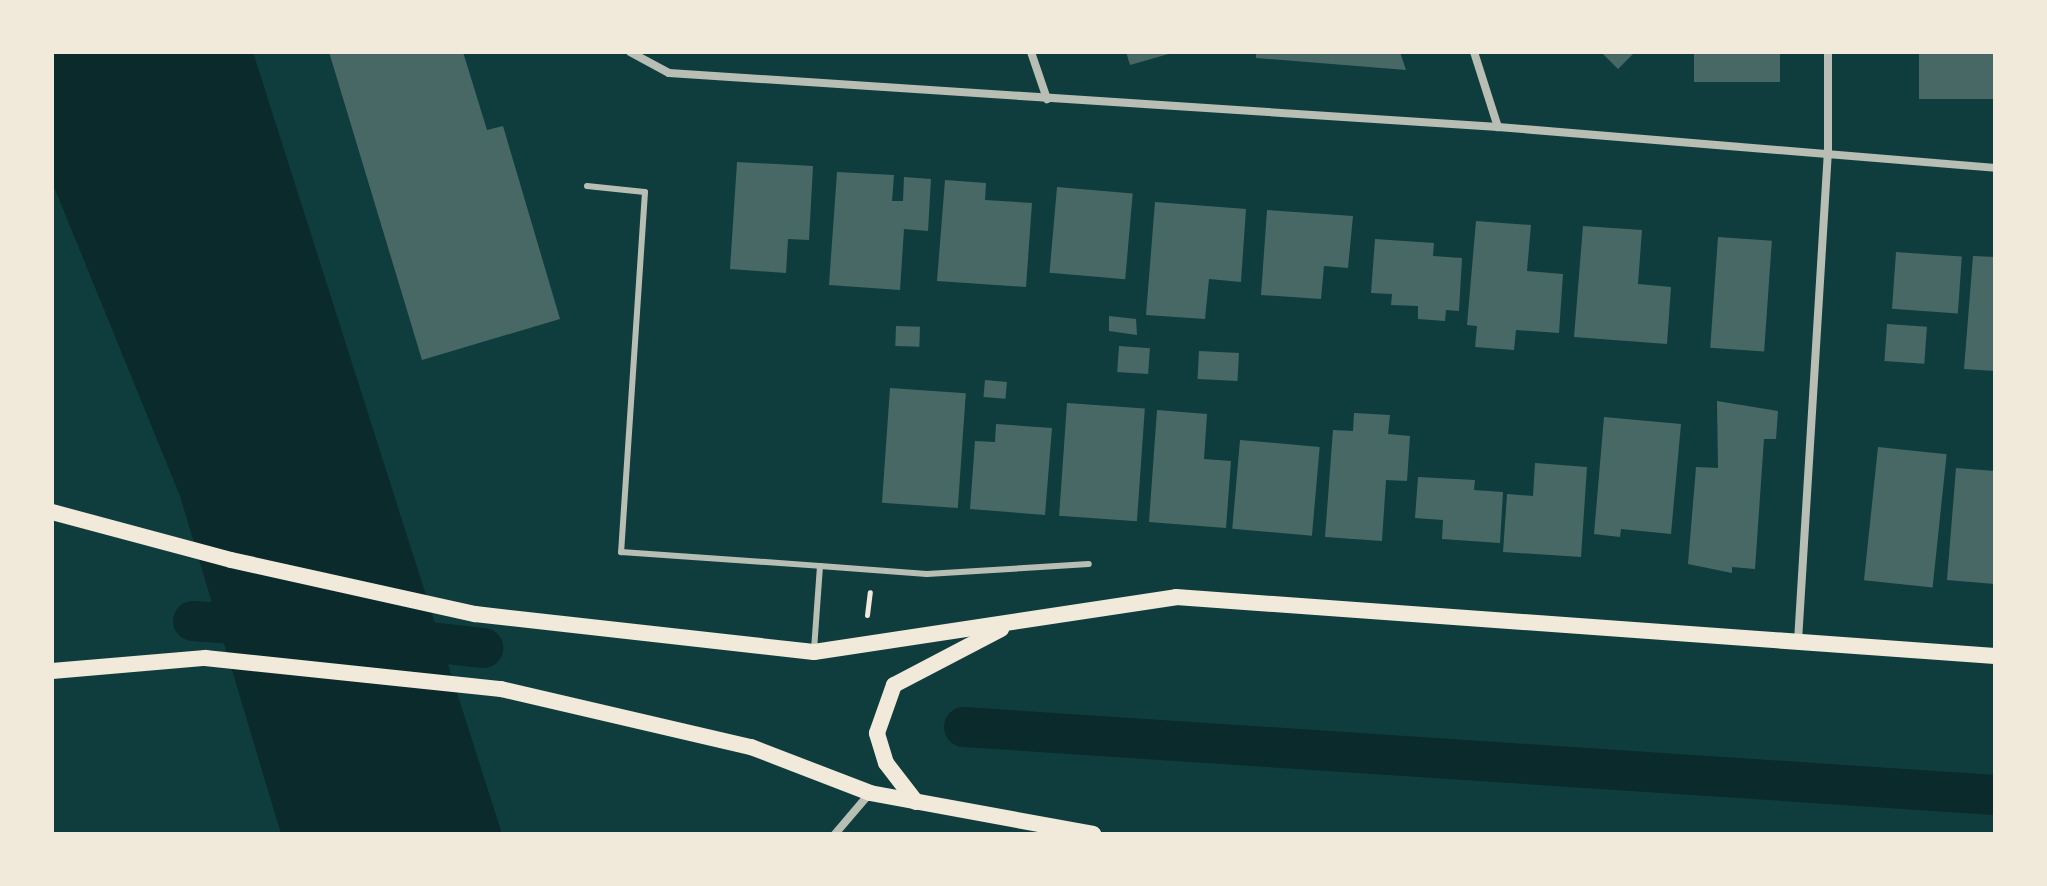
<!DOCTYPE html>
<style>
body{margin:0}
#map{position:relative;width:2047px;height:886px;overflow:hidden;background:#0f3d3e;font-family:Manrope,sans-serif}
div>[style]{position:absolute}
.water>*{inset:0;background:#0a2a2b}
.canal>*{height:40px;margin:-20px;padding:0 20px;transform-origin:20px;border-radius:20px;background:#0a2a2b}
.building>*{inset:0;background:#486865;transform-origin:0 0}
.path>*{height:5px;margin:-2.5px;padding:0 2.5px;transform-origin:2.5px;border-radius:2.5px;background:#f1e9da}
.service>*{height:6px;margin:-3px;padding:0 3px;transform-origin:3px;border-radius:3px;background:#b8beb3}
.minor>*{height:8px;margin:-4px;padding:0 4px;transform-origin:4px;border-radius:4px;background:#b8beb3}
.secondary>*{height:16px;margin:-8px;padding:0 8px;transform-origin:8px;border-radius:8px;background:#f1e9da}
span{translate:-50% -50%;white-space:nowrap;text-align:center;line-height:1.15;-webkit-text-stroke:8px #f1e9da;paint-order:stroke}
.frame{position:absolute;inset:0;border:54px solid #f1e9da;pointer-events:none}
</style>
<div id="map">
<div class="water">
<div style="clip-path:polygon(52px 52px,253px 52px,502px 834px,281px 834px,180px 496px,52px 182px)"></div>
</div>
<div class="canal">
<div style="left:193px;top:621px;width:79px;rotate:4.3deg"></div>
<div style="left:388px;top:637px;width:96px;rotate:6.6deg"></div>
<div style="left:964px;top:727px;width:1033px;rotate:3.77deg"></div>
</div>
<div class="building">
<div style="clip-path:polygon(329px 52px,463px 52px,487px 130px,503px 126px,560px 319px,422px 360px)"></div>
<div style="clip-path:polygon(1126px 52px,1172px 52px,1172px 53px,1130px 65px)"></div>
<div style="clip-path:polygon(1256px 52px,1400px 52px,1406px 70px,1256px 58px)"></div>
<div style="clip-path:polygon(1601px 52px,1635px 52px,1618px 69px)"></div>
<div style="left:1694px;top:52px;width:86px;height:30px"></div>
<div style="left:1919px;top:52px;width:76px;height:47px"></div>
<div style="clip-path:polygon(737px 162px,813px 166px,809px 240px,788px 239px,786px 273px,730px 269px)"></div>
<div style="clip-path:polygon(837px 172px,894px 175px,892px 201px,903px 201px,904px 177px,931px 179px,928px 231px,904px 229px,900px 290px,829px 285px)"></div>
<div style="clip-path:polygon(945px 180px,986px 183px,985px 200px,1032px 203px,1026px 287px,937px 281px)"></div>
<div style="left:1057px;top:187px;width:76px;height:86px;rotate:5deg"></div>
<div style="clip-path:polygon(1155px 202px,1246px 209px,1241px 282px,1209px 279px,1205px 319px,1146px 315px)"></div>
<div style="clip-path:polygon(1267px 210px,1353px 216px,1348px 268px,1324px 266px,1321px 299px,1261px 295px)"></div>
<div style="clip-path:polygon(1476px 221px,1531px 225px,1527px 271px,1563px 274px,1559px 333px,1516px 330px,1514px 350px,1475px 347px,1477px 326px,1467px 325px)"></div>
<div style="clip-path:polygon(1583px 226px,1642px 230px,1638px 284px,1671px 287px,1667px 344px,1574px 337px)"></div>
<div style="left:1718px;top:237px;width:54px;height:111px;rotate:4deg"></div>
<div style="clip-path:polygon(1375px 239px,1434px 243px,1433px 256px,1462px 258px,1459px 311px,1446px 310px,1445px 321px,1418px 319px,1418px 306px,1391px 305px,1392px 294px,1371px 293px)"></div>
<div style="left:1896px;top:252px;width:66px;height:57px;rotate:4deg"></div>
<div style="clip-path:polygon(1973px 256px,1995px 257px,1995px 371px,1964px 369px)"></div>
<div style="clip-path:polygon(1109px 316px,1136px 319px,1137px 335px,1109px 331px)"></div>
<div style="left:1887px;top:324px;width:40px;height:37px;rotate:4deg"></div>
<div style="left:896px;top:326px;width:24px;height:20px;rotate:2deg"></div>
<div style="left:1119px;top:346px;width:31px;height:26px;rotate:4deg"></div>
<div style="left:1199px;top:351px;width:40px;height:28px;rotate:3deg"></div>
<div style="left:985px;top:380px;width:22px;height:17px;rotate:5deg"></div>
<div style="left:890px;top:388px;width:76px;height:115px;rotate:4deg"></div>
<div style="clip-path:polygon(1717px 401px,1778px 411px,1776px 439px,1764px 439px,1755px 569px,1732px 567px,1732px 573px,1688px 564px,1696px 467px,1718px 468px)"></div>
<div style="left:1067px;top:403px;width:78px;height:113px;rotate:4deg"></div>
<div style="clip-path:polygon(1157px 410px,1207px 414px,1204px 459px,1231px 461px,1226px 528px,1149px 522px)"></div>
<div style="clip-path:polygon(1354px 413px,1390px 415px,1388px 434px,1410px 436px,1407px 481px,1386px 480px,1382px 541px,1325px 537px,1333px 430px,1353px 431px)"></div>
<div style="clip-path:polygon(1604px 417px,1681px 424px,1671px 534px,1621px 529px,1620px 537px,1594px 534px)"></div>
<div style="clip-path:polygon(996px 424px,1052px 428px,1045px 515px,970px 509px,975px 441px,995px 442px)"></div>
<div style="left:1240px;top:440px;width:80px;height:89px;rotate:5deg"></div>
<div style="left:1878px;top:447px;width:69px;height:134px;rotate:6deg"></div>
<div style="clip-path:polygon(1535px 463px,1587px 467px,1581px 557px,1503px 552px,1507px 494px,1533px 496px)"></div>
<div style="clip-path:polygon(1956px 468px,1995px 471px,1995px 584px,1947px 580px)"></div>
<div style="clip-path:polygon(1418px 477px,1475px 480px,1474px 490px,1503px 492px,1500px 543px,1442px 539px,1443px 520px,1415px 518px)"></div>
</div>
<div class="path">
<div style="left:867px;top:615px;width:23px;rotate:-83deg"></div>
</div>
<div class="service">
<div style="left:587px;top:186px;width:58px;rotate:5.9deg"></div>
<div style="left:645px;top:192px;width:361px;rotate:93.8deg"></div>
<div style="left:621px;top:552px;width:199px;rotate:4deg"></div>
<div style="left:820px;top:566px;width:83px;rotate:94.1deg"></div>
<div style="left:820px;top:566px;width:107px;rotate:4.3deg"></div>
<div style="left:927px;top:574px;width:162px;rotate:-3.5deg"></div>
</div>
<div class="minor">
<div style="left:630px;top:52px;width:44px;rotate:28.3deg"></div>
<div style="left:669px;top:73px;width:831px;rotate:3.73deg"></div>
<div style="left:1498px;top:127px;width:499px;rotate:4.7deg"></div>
<div style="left:1031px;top:52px;width:50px;rotate:71.2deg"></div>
<div style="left:1474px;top:52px;width:79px;rotate:72.3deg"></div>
<div style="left:1798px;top:641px;width:488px;rotate:-86.5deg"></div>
<div style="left:1828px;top:154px;width:102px;rotate:-90deg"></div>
<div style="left:835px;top:834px;width:54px;rotate:-49.5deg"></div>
</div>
<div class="secondary">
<div style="left:52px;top:512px;width:185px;rotate:15deg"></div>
<div style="left:231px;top:560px;width:250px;rotate:12.5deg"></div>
<div style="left:475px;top:614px;width:341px;rotate:6.4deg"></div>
<div style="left:814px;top:652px;width:366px;rotate:-8.6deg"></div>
<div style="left:1176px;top:597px;width:821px;rotate:4.12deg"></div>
<div style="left:52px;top:671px;width:154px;rotate:-4.9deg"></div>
<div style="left:205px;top:658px;width:298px;rotate:6deg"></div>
<div style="left:501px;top:689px;width:257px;rotate:13.1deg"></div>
<div style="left:751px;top:747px;width:128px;rotate:21.1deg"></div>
<div style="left:870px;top:793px;width:227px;rotate:10.4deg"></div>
<div style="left:916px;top:802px;width:49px;rotate:-127.6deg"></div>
<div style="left:886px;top:763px;width:31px;rotate:-107deg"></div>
<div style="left:877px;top:733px;width:51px;rotate:-70.5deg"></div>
<div style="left:894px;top:685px;width:121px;rotate:-27.6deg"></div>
</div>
<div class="frame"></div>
</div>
